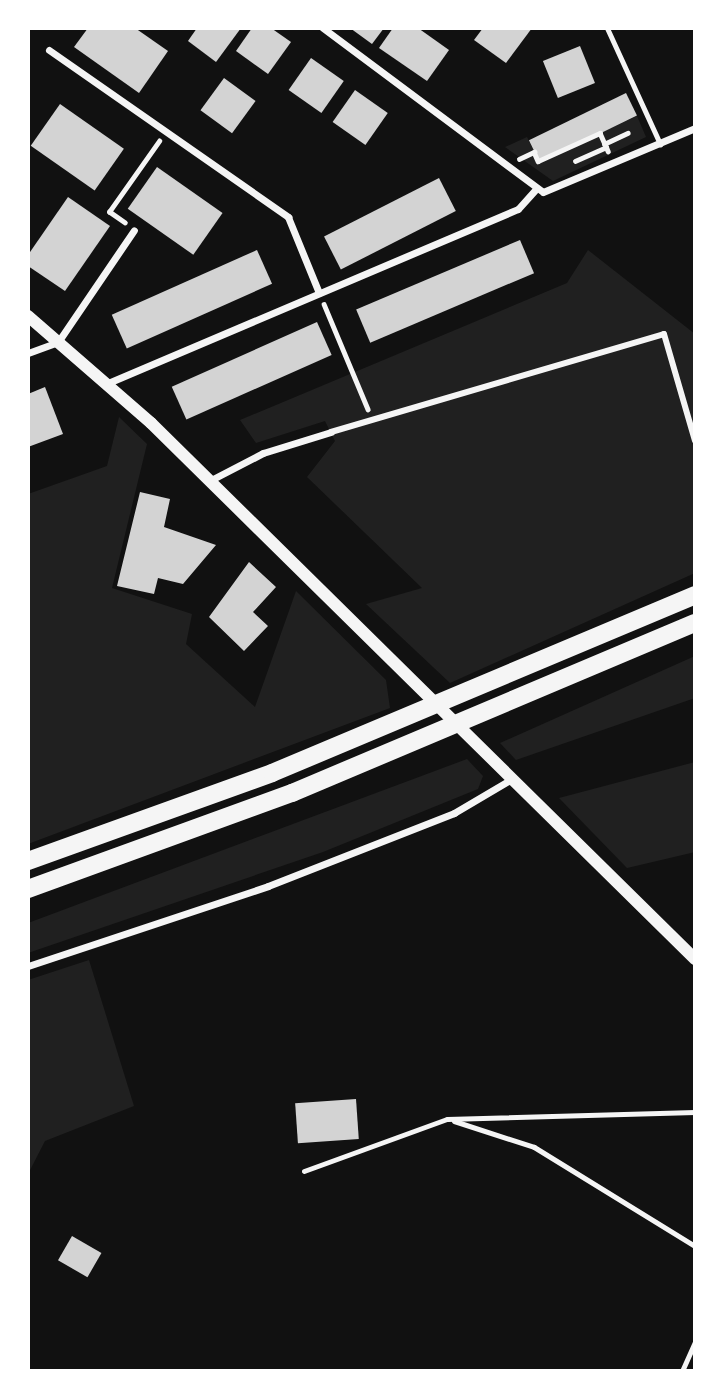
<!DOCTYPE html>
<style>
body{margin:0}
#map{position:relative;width:723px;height:1399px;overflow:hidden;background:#111;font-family:"Noto Serif",serif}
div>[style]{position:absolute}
.green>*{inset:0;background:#202020}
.building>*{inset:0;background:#d3d3d3;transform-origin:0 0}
.path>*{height:4.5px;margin:-2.25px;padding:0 2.25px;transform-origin:2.25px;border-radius:2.25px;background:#f5f5f5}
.service>*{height:5px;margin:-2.5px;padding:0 2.5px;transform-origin:2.5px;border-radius:2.5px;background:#f5f5f5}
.pedestrian>*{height:6px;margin:-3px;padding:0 3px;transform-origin:3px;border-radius:3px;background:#f5f5f5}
.minor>*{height:7px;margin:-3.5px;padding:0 3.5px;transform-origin:3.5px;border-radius:3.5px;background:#f5f5f5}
.tertiary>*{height:12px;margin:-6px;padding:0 6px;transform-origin:6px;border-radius:6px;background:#f5f5f5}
.trunk>*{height:18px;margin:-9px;padding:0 9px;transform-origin:9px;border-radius:9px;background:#f5f5f5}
span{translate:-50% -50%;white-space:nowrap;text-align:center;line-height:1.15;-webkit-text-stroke:5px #fff;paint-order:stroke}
.frame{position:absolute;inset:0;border:30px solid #fff;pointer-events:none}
</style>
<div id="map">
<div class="green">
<div style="clip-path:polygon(637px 116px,646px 137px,553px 181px,505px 147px,527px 137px,539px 161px)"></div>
<div style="clip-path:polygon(588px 250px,695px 334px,695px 573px,450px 683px,366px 604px,422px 588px,307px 477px,335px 441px,325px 421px,256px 443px,240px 420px,567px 283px)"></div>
<div style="clip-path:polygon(119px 417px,147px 444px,112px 588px,192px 614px,186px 644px,255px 707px,296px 591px,386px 680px,390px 708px,28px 844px,28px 494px,107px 466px)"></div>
<div style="clip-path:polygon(695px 656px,695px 698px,516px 760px,500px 743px)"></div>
<div style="clip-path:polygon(467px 759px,483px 776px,478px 789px,323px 852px,28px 953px,28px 923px)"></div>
<div style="clip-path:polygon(695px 762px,695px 852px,627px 868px,559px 798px)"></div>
<div style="clip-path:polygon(89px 960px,134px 1106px,45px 1141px,28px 1174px,28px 980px)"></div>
</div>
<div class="building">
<div style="clip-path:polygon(88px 28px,135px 28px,168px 51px,139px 93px,74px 47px)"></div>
<div style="clip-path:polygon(197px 28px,241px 28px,216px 62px,188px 41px)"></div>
<div style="clip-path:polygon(252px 28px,271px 28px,291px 42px,268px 74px,236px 51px)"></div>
<div style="clip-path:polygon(350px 28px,384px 28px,372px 44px)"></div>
<div style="clip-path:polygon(393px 28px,418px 28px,449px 50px,427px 81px,379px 48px)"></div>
<div style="clip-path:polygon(483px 28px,532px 28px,506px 63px,474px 40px)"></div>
<div style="left:580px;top:46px;width:40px;height:40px;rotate:68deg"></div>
<div style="left:311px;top:58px;width:40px;height:39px;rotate:35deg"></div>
<div style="left:224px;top:78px;width:39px;height:40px;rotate:36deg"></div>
<div style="left:355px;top:90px;width:40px;height:39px;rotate:35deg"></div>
<div style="left:626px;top:93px;width:25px;height:108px;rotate:64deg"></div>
<div style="left:60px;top:104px;width:78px;height:51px;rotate:35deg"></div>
<div style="left:157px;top:167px;width:80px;height:51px;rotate:35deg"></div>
<div style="left:439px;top:178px;width:37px;height:129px;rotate:63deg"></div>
<div style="clip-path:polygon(68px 197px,110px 226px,65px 291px,28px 266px,28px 255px)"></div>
<div style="left:520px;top:240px;width:36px;height:178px;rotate:67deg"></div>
<div style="left:257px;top:250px;width:37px;height:159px;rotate:66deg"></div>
<div style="left:317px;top:322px;width:36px;height:159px;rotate:66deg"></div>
<div style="clip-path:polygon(45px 387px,63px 434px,28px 447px,28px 394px)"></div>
<div style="clip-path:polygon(140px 492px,170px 499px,164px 527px,216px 545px,183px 584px,158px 578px,154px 594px,117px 586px)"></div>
<div style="clip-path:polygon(249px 562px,276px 587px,253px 612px,268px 626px,244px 651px,209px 617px)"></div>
<div style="left:356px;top:1099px;width:40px;height:61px;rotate:86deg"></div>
<div style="left:72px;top:1236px;width:34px;height:28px;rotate:30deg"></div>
</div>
<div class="path">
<div style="left:604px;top:144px;width:26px;rotate:-25deg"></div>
<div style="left:519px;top:159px;width:17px;rotate:-25deg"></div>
<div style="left:534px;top:152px;width:10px;rotate:66deg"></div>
<div style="left:538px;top:161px;width:68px;rotate:-24.3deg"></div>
<div style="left:600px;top:133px;width:20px;rotate:66deg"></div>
<div style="left:575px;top:161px;width:34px;rotate:-24deg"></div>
<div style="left:125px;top:223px;width:19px;rotate:-145deg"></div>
<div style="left:109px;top:212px;width:87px;rotate:-54.8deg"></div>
<div style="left:324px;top:304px;width:114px;rotate:67.3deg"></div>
</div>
<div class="service">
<div style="left:607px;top:28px;width:128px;rotate:65.4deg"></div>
<div style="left:454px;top:1121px;width:84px;rotate:18deg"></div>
<div style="left:534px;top:1147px;width:189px;rotate:31.6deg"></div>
<div style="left:304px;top:1171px;width:152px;rotate:-20deg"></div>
<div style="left:447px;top:1119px;width:248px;rotate:-1.6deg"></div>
<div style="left:682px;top:1371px;width:32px;rotate:-66deg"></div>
</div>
<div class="pedestrian">
<div style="left:331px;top:432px;width:347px;rotate:-16.4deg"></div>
<div style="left:664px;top:334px;width:111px;rotate:73.8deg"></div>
</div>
<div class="minor">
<div style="left:323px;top:28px;width:274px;rotate:36.7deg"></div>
<div style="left:543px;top:192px;width:165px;rotate:-22.8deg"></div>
<div style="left:49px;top:50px;width:292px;rotate:34.9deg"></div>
<div style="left:288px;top:217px;width:82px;rotate:67.8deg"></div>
<div style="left:28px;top:353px;width:32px;rotate:-20deg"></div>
<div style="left:58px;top:342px;width:135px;rotate:-55.8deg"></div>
<div style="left:108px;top:383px;width:445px;rotate:-23deg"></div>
<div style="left:518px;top:209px;width:25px;rotate:-48deg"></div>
<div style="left:209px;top:481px;width:61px;rotate:-27.4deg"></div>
<div style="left:263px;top:453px;width:71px;rotate:-17.2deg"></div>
<div style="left:28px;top:966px;width:253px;rotate:-18.4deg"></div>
<div style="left:268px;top:886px;width:200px;rotate:-21.4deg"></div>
<div style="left:454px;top:813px;width:65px;rotate:-30.5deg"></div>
</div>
<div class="tertiary">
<div style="left:28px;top:316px;width:163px;rotate:41deg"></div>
<div style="left:151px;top:423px;width:764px;rotate:44.58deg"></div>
</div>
<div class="trunk">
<div style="left:28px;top:861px;width:259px;rotate:-19.8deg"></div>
<div style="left:272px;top:773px;width:459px;rotate:-22.8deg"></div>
<div style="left:28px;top:889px;width:281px;rotate:-20deg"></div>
<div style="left:292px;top:793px;width:437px;rotate:-22.9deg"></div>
</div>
<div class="frame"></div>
</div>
